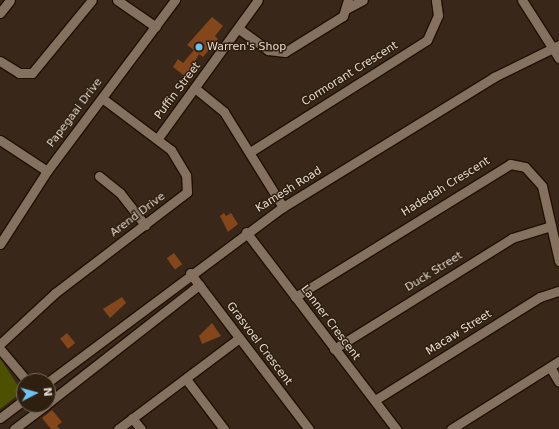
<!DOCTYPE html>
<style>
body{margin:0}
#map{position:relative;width:559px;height:429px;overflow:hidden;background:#392819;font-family:"DejaVu Sans",sans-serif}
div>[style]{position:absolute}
.green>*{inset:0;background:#4c5102}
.building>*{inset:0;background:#84461b;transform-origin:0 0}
.roads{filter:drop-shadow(1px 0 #201103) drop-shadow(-1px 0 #201103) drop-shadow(0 1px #201103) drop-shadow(0 -1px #201103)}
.minor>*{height:9px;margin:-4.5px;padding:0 4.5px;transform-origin:4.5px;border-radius:4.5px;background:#84715f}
.dots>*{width:11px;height:11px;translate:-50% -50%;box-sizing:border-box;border:2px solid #2f1f0f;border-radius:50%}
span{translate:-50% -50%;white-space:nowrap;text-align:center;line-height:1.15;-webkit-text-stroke:3px #2f1f0f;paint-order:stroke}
.poi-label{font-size:11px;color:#e6dbd1}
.left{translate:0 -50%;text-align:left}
.street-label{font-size:11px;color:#e6dbd1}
.north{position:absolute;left:16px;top:373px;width:40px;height:40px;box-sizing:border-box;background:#2f1f0f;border:1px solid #786a5d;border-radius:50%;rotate:84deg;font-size:11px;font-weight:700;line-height:16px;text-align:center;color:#e6dbd1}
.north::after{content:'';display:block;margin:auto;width:14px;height:18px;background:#6dc2f3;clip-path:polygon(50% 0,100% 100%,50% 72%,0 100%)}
</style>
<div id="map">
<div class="green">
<div style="clip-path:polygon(0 358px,22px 392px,0 409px)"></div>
</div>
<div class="building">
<div style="clip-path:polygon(212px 17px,223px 26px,215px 36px,218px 39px,203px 57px,199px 54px,186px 77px,173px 67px,178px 59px,183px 63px,194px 50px,187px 45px)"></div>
<div style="clip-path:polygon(224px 213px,226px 216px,231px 213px,238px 224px,228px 232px,220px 216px)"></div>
<div style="left:174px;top:253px;width:14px;height:9px;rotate:54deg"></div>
<div style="clip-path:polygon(122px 297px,126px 303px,110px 318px,103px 309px)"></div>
<div style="clip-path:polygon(212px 323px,221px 336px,202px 344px,199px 336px)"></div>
<div style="left:67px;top:333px;width:13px;height:9px;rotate:51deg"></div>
<div style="clip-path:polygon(52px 410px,62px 422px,57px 426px,60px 429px,51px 429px,42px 418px)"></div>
</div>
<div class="roads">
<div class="minor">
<div style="left:117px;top:0;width:47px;rotate:34.7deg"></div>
<div style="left:522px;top:0;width:69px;rotate:57.5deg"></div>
<div style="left:346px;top:9px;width:19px;rotate:-28deg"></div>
<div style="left:0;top:13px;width:16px;rotate:-52deg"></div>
<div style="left:239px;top:29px;width:36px;rotate:36deg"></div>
<div style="left:268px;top:50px;width:17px;rotate:7deg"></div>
<div style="left:285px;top:52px;width:68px;rotate:-31.8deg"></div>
<div style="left:343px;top:16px;width:17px;rotate:-73deg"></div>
<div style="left:0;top:61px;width:22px;rotate:32deg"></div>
<div style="left:19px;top:73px;width:13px"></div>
<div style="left:32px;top:73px;width:94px;rotate:-50.6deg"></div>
<div style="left:196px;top:89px;width:36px;rotate:39deg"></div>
<div style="left:224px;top:112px;width:112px;rotate:58.2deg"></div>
<div style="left:158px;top:138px;width:170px;rotate:-54.1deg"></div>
<div style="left:0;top:140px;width:56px;rotate:33.4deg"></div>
<div style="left:250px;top:152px;width:209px;rotate:-32.3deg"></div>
<div style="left:427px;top:40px;width:27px;rotate:-66deg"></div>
<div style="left:438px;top:15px;width:15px;rotate:-98deg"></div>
<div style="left:99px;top:176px;width:27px;rotate:39deg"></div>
<div style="left:120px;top:193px;width:41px;rotate:52deg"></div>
<div style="left:246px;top:232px;width:248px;rotate:52.7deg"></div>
<div style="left:0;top:244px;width:87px;rotate:-57.2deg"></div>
<div style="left:47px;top:171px;width:214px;rotate:-53.2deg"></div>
<div style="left:190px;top:273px;width:196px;rotate:52.7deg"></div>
<div style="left:295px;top:297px;width:253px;rotate:-31.7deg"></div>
<div style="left:510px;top:164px;width:15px;rotate:11deg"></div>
<div style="left:525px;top:167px;width:25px;rotate:48deg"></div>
<div style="left:542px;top:186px;width:77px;rotate:77.2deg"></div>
<div style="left:0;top:344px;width:75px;rotate:-42.8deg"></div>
<div style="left:55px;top:293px;width:166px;rotate:-37.4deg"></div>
<div style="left:187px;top:192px;width:17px;rotate:-93deg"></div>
<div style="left:186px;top:175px;width:29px;rotate:-121deg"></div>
<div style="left:171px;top:150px;width:86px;rotate:-143deg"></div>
<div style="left:0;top:349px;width:42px;rotate:49.8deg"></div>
<div style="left:334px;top:349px;width:210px;rotate:-31.9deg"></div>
<div style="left:512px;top:238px;width:41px;rotate:-17.1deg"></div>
<div style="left:550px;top:367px;width:17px;rotate:59deg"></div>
<div style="left:186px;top:379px;width:63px;rotate:52.8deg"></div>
<div style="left:48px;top:382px;width:293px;rotate:-36.7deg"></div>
<div style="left:283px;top:207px;width:248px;rotate:-31.6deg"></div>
<div style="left:494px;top:77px;width:72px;rotate:-26.2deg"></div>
<div style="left:375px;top:400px;width:195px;rotate:-32deg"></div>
<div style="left:540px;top:297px;width:20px;rotate:-18deg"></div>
<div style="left:48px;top:403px;width:192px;rotate:-38deg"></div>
<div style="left:0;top:418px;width:30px;rotate:-37deg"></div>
<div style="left:132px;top:418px;width:14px;rotate:51deg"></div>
<div style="left:14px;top:429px;width:40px;rotate:-37deg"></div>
<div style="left:118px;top:429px;width:151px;rotate:-36.9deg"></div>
<div style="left:451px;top:429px;width:128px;rotate:-32.2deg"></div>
</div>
</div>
<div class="dots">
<div style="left:199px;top:47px;background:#6dc2f3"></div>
</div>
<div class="poi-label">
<span class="left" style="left:207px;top:47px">Warren's Shop</span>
</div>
<div class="street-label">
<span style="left:350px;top:74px;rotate:-32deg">Cormorant Crescent</span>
<span style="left:178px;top:91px;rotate:-53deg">Puffin Street</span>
<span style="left:75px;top:113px;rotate:-53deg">Papegaai Drive</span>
<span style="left:446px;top:187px;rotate:-32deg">Hadedah Crescent</span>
<span style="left:289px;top:190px;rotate:-32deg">Kamesh Road</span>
<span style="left:138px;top:215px;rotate:-37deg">Arend Drive</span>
<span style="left:434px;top:272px;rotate:-32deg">Duck Street</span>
<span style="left:330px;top:323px;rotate:53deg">Lanner Crescent</span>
<span style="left:459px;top:333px;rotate:-32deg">Macaw Street</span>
<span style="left:259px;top:344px;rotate:53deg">Grasvoel Crescent</span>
</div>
<div class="north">N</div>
</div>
